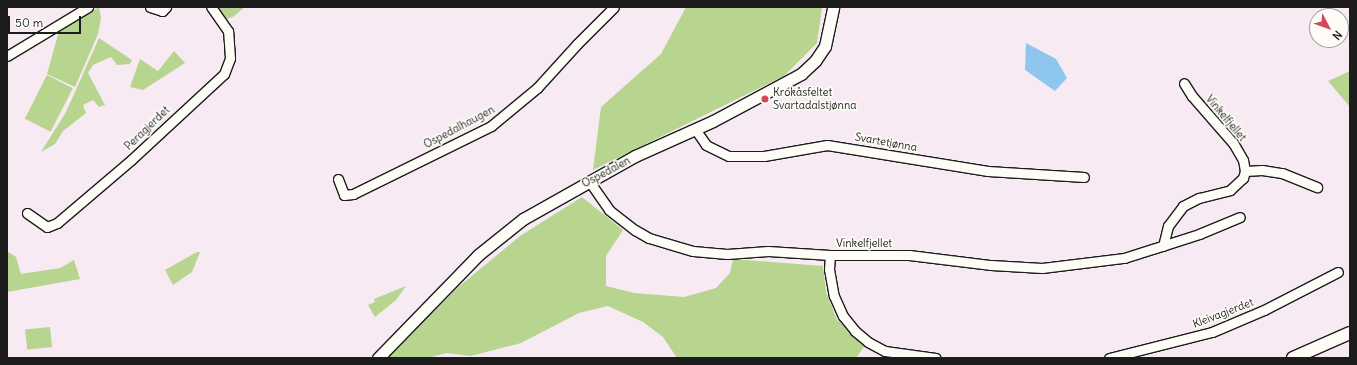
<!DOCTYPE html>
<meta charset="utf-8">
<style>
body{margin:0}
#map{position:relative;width:1357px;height:365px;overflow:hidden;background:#f7eaf2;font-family:Delius,sans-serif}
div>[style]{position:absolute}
.green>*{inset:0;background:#b7d58e;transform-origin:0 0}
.water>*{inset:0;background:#8ec6ed}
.roads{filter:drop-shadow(1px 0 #1c1c1c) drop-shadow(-1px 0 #1c1c1c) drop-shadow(0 1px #1c1c1c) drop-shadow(0 -1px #1c1c1c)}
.minor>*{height:9px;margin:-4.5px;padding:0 4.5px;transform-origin:4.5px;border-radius:4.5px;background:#fdfcf7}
.tertiary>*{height:11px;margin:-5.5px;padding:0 5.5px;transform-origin:5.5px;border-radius:5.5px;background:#fdfcf7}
.secondary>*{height:12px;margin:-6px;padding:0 6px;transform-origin:6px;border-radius:6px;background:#fdfcf7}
.dots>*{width:11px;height:11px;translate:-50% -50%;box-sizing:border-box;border:2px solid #fdfcf7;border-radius:50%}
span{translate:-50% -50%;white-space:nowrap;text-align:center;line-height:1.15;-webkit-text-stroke:3.5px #fdfcf7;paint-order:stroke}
.poi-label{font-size:11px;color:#1c1c1c}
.left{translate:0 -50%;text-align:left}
.street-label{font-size:11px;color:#1c1c1c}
.frame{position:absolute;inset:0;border:8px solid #1c1c1c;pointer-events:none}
.north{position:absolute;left:1309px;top:8px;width:40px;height:40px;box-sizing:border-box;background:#fdfcf7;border:1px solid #a3a29f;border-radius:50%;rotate:131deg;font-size:11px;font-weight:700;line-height:16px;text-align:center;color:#1c1c1c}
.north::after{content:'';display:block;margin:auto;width:14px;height:18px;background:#d1495b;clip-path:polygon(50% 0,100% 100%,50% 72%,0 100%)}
.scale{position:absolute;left:8px;top:16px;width:73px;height:18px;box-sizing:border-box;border:2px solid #1c1c1c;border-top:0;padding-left:5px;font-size:12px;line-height:14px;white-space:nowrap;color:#1c1c1c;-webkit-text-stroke:3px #fdfcf7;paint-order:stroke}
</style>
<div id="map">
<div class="green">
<div style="clip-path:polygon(99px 7px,101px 18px,98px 34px,75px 87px,47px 74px,59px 31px)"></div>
<div style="clip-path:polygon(217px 7px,245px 7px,233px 17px,227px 19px)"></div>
<div style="clip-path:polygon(686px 7px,822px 7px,817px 43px,784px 76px,593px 170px,601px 107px,661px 54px)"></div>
<div style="clip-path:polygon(99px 38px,132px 60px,130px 64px,117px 65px,111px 57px,93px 65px,88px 73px,105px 105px,99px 107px,93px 100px,83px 105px,86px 113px,63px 131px,55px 144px,41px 152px,66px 112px)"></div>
<div style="clip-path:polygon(174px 51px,185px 63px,143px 90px,130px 87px,140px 59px,158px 71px)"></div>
<div style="clip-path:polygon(1350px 71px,1350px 107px,1328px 81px)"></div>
<div style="left:47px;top:75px;width:29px;height:49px;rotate:27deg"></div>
<div style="clip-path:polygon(582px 197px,623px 230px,606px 256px,606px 286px,634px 293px,684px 297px,716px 288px,730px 273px,733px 259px,823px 266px,826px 292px,837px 320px,867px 343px,856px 358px,677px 358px,663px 337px,643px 322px,608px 306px,579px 313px,521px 343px,471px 356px,446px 353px,428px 358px,388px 358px,456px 289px,520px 236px)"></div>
<div style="clip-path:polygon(7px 251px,16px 257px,21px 274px,60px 268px,74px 260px,80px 279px,7px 292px)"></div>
<div style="clip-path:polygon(197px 252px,200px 252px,192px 272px,173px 285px,165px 270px)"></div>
<div style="clip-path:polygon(406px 286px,396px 300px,375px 317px,368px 305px,375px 302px,374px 299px)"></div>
<div style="left:50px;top:327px;width:20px;height:25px;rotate:84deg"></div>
</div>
<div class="water">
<div style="clip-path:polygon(1026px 43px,1056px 59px,1067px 78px,1055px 91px,1025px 70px)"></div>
</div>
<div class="roads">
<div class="minor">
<div style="left:150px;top:7px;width:13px;rotate:18deg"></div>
<div style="left:162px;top:11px;width:6px;rotate:-45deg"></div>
<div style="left:7px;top:56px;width:95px;rotate:-31.2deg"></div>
<div style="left:695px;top:129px;width:19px;rotate:55deg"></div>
<div style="left:706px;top:145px;width:25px;rotate:26deg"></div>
<div style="left:729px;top:156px;width:35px"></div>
<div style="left:764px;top:156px;width:64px;rotate:-9.9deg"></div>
<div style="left:827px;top:145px;width:163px;rotate:9.2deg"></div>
<div style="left:988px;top:171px;width:96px;rotate:3.6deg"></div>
<div style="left:1245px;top:171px;width:17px;rotate:-3deg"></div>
<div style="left:1262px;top:170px;width:20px;rotate:9deg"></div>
<div style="left:1282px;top:173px;width:38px;rotate:22deg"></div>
<div style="left:338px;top:179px;width:17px;rotate:69deg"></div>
<div style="left:344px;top:195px;width:9px;rotate:-6deg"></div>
<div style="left:353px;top:194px;width:154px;rotate:-26.2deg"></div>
<div style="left:491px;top:126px;width:60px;rotate:-39.6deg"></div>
<div style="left:537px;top:88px;width:59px;rotate:-47.7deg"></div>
<div style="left:577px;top:44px;width:52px;rotate:-45deg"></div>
<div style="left:589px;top:181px;width:35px;rotate:55deg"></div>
<div style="left:609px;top:210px;width:33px;rotate:38deg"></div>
<div style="left:635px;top:230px;width:16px;rotate:30deg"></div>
<div style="left:649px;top:238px;width:46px;rotate:16.5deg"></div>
<div style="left:693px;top:251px;width:34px;rotate:5deg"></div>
<div style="left:727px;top:254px;width:41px;rotate:-4.2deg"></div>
<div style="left:768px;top:251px;width:62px;rotate:3.7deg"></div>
<div style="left:830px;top:255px;width:79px"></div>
<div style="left:909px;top:255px;width:83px;rotate:7deg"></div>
<div style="left:991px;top:265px;width:51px;rotate:3.4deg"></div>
<div style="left:1042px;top:268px;width:83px;rotate:-7deg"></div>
<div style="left:1124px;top:258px;width:79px;rotate:-17.7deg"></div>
<div style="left:1199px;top:234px;width:44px;rotate:-22.5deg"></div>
<div style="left:27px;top:213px;width:24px;rotate:35deg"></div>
<div style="left:47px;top:227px;width:11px;rotate:-22deg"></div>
<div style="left:57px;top:223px;width:97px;rotate:-40.4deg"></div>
<div style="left:131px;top:160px;width:127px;rotate:-42.8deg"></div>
<div style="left:224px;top:74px;width:17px;rotate:-69deg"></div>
<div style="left:230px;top:58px;width:27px;rotate:-94deg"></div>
<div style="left:228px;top:31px;width:29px;rotate:-125deg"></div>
<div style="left:1163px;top:246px;width:21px;rotate:-76deg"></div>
<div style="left:1168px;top:226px;width:25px;rotate:-53deg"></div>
<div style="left:1183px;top:206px;width:18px;rotate:-27deg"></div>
<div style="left:1199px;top:198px;width:32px;rotate:-14deg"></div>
<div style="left:1230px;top:190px;width:18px;rotate:-43deg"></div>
<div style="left:1243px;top:178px;width:7px;rotate:-74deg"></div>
<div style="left:1245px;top:171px;width:11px;rotate:-100deg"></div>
<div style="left:1243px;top:160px;width:20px;rotate:-120deg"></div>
<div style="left:1233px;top:143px;width:62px;rotate:-131.1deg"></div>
<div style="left:1192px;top:96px;width:15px;rotate:-122deg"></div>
<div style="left:830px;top:255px;width:14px;rotate:94deg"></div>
<div style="left:829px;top:269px;width:27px;rotate:80deg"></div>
<div style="left:834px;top:296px;width:22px;rotate:66deg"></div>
<div style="left:843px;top:316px;width:19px;rotate:51deg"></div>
<div style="left:855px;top:331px;width:17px;rotate:40deg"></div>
<div style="left:868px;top:342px;width:19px;rotate:28deg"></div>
<div style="left:885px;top:351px;width:51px;rotate:7.8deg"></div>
<div style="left:1109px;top:358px;width:106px;rotate:-14.2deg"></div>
<div style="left:1212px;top:332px;width:56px;rotate:-22.9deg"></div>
<div style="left:1264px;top:310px;width:83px;rotate:-27.2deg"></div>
</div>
<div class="tertiary">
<div style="left:378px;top:358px;width:144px;rotate:-45.8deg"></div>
<div style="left:478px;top:255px;width:58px;rotate:-38.7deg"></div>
<div style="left:523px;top:219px;width:129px;rotate:-29.4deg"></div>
<div style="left:635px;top:156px;width:85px;rotate:-24.2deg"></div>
<div style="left:713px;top:121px;width:100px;rotate:-28.1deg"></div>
<div style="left:801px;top:74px;width:19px;rotate:-43deg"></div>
<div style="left:815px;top:61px;width:18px;rotate:-56deg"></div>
<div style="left:825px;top:46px;width:40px;rotate:-78deg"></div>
</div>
<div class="secondary">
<div style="left:1293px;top:358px;width:62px;rotate:-23.7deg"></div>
</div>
</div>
<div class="dots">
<div style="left:765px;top:99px;background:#d1495b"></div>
</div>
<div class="poi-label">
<span class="left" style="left:773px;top:99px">Krokåsfeltet<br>Svartadalstjønna</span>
</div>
<div class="street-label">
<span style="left:1226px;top:118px;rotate:50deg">Vinkelfjellet</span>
<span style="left:459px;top:127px;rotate:-28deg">Ospedalhaugen</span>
<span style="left:147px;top:128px;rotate:-44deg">Peragjerdet</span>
<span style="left:886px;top:142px;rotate:10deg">Svartetjønna</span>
<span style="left:606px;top:172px;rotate:-28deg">Ospedalen</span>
<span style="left:864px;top:243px">Vinkelfjellet</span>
<span style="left:1223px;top:313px;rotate:-21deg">Kleivagjerdet</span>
</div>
<div class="frame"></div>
<div class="north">N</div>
<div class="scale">50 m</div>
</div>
